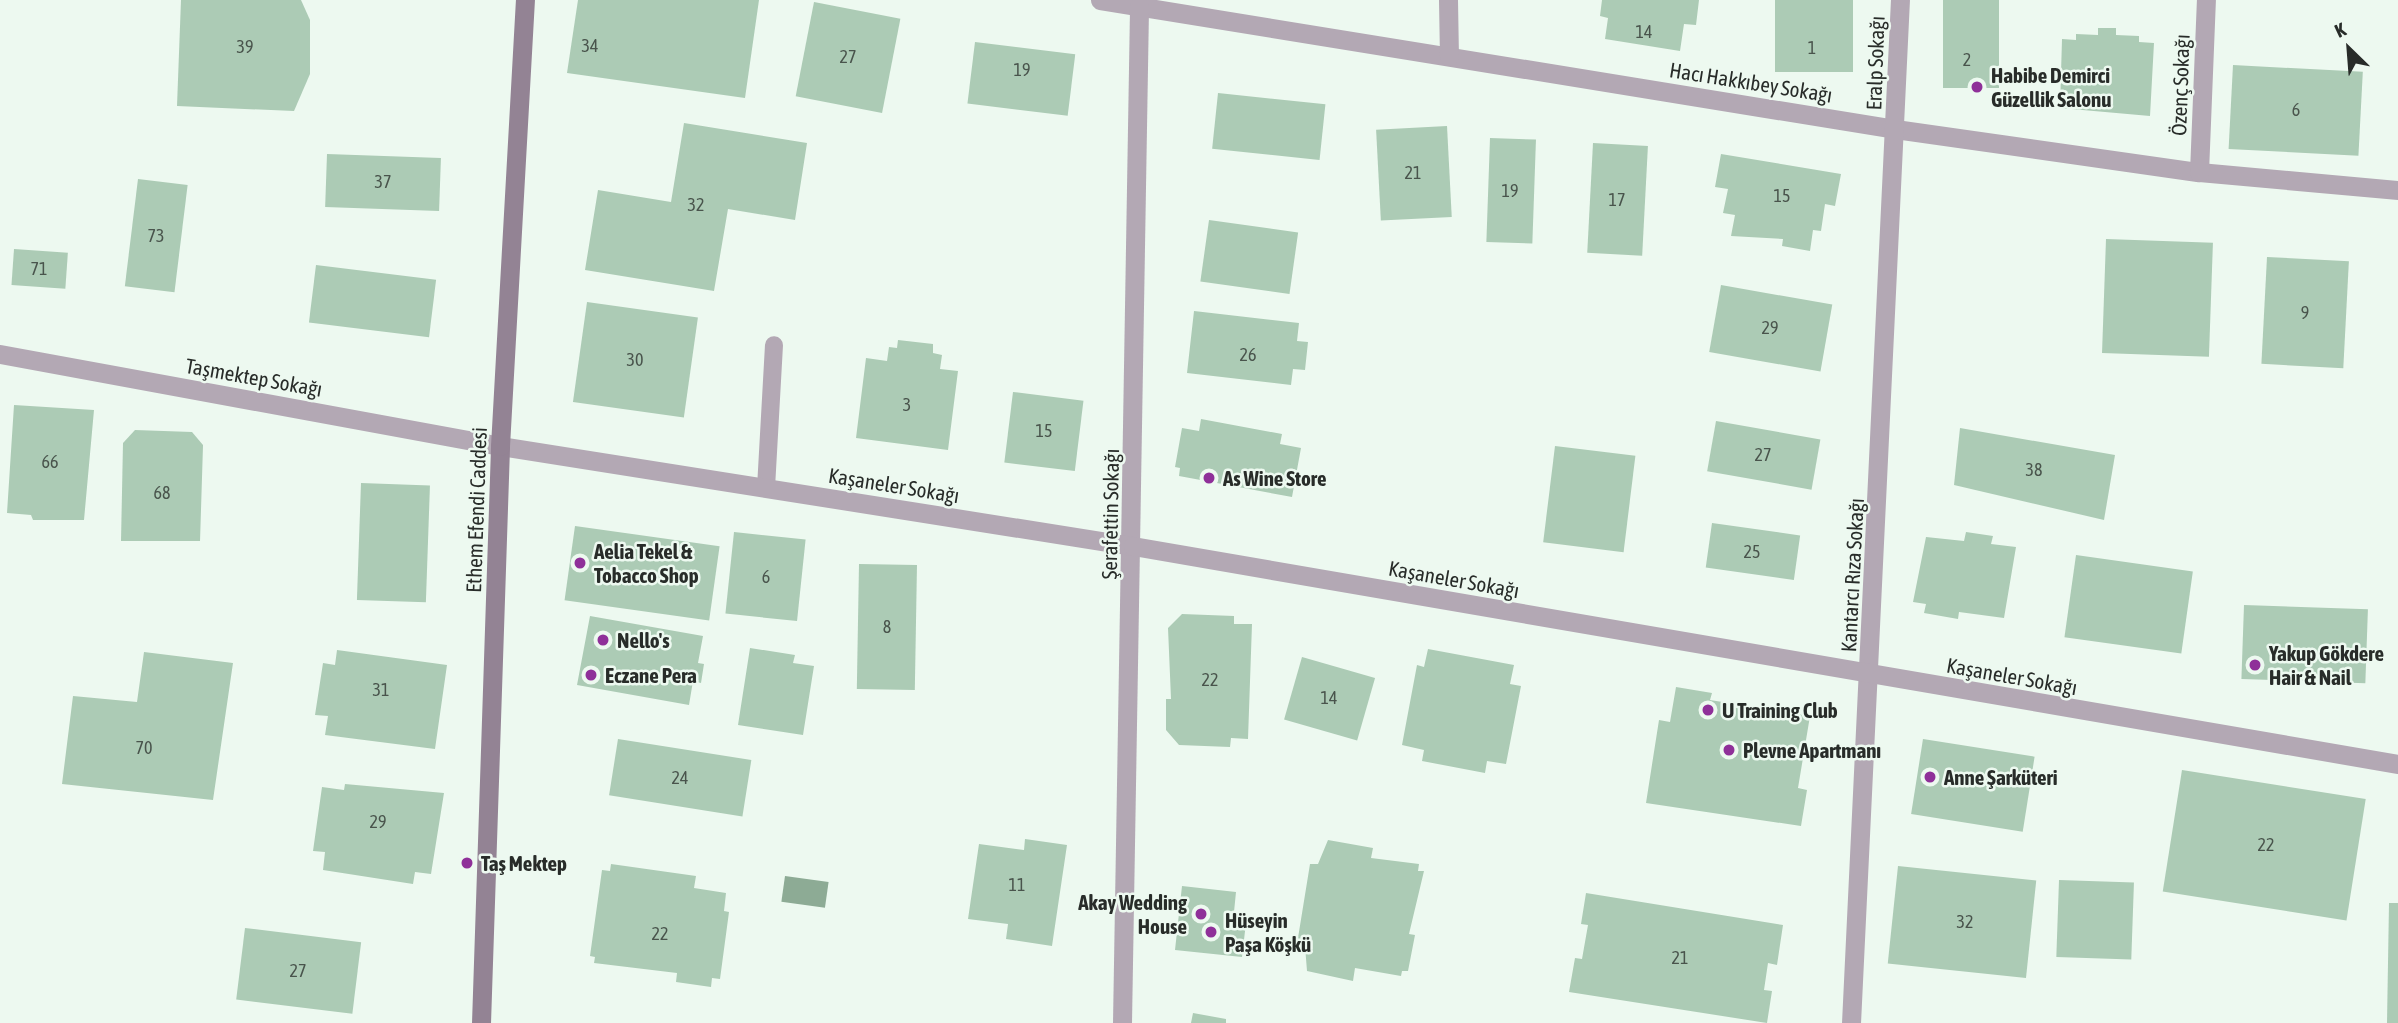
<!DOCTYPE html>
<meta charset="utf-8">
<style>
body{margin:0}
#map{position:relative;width:2398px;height:1023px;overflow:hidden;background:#edf9f0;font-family:"Asap Condensed",sans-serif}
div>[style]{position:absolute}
.water>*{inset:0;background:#8dab95;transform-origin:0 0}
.building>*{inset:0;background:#accbb5;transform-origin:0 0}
.service>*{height:18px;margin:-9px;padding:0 9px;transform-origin:9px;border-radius:9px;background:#b3a8b4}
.minor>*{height:19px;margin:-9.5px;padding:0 9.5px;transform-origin:9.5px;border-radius:9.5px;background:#b3a8b4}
.tertiary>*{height:19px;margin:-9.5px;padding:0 9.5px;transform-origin:9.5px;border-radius:9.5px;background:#b3a8b4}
.secondary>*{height:19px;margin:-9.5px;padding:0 9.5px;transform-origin:9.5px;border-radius:9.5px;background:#938394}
.dots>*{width:19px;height:19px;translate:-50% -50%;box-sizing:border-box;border:4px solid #edf9f0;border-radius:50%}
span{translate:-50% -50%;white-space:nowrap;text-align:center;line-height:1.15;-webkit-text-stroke:5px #edf9f0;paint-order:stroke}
.number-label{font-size:18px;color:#49544c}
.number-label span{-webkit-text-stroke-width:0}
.street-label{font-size:21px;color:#282c29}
.poi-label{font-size:21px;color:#282c29;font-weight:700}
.left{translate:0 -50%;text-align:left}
.right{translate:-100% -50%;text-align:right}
.north{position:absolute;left:2314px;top:14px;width:70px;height:70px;-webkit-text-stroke:5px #edf9f0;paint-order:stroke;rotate:335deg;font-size:19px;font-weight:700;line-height:28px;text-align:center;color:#282c29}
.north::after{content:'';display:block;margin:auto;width:24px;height:32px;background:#282c29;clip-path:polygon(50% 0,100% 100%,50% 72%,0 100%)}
</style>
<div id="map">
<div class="water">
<div style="left:785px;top:876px;width:44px;height:26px;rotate:8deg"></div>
</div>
<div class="building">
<div style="clip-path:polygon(181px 0,301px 0,310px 20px,310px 74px,294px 111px,177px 106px)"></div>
<div style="clip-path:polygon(578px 0,759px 0,745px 98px,567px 73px)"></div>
<div style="clip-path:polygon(1602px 0,1699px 0,1696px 25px,1684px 24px,1680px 51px,1605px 39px,1608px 18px,1600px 16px)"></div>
<div style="left:1775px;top:0;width:78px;height:72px"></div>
<div style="left:1943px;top:0;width:56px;height:88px"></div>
<div style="left:814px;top:2px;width:88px;height:96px;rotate:11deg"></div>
<div style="clip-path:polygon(2098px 28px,2116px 28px,2116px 35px,2139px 36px,2139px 42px,2154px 43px,2150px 116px,2060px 108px,2062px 39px,2076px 40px,2076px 34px,2098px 35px)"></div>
<div style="left:975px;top:42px;width:101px;height:62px;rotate:7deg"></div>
<div style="left:2233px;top:65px;width:130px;height:84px;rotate:3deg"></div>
<div style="left:1218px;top:93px;width:108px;height:56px;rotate:6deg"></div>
<div style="clip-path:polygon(684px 123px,807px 143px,795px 220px,728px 209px,714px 291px,585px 270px,598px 190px,671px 202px)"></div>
<div style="left:1447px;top:126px;width:91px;height:71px;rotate:87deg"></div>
<div style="left:1490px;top:138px;width:46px;height:104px;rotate:2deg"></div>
<div style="left:1593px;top:143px;width:55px;height:110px;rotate:3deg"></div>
<div style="left:327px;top:154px;width:114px;height:53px;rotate:2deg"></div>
<div style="clip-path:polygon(1721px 154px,1841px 174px,1835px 206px,1825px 204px,1821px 231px,1813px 230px,1810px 251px,1782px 246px,1783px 239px,1731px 236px,1735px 215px,1723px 213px,1728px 189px,1715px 187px)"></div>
<div style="left:138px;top:179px;width:50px;height:108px;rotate:7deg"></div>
<div style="left:1209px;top:220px;width:90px;height:62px;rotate:8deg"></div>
<div style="left:2106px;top:239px;width:107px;height:114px;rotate:2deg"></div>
<div style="left:14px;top:249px;width:54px;height:36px;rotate:4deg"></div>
<div style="left:2267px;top:257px;width:82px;height:107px;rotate:3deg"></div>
<div style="left:316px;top:265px;width:121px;height:58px;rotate:7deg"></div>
<div style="left:1721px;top:285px;width:113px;height:68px;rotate:10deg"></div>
<div style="left:587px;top:302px;width:112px;height:101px;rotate:8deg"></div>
<div style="clip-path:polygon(1194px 311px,1299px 323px,1297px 341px,1308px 342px,1305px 370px,1293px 369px,1291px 385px,1187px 373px)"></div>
<div style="clip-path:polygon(898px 340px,933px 344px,933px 353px,942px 355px,940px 369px,958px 371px,948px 450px,856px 438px,866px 358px,887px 361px,889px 347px,897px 348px)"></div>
<div style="left:1013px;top:392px;width:71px;height:71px;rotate:7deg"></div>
<div style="clip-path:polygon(14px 405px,94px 410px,84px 520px,33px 520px,31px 515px,7px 513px)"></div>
<div style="clip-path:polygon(1201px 419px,1282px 434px,1280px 444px,1301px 448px,1292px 497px,1179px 476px,1180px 468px,1175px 467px,1182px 428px,1199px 431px)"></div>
<div style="left:1716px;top:421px;width:106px;height:51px;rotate:10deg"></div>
<div style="clip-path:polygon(1960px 428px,2115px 455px,2104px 520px,1954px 485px)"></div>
<div style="clip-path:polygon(135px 430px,192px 432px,203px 445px,200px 541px,121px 541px,123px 443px)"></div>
<div style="left:1555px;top:446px;width:81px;height:97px;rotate:7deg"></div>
<div style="left:361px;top:483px;width:69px;height:117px;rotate:2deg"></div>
<div style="left:1712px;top:523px;width:89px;height:45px;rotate:8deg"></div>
<div style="left:575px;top:526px;width:146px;height:75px;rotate:8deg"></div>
<div style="left:734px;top:532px;width:72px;height:82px;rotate:6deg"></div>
<div style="clip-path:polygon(1966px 532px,1993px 536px,1991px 544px,2016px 547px,2004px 618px,1959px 612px,1958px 619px,1924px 613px,1926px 604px,1913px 602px,1926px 537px,1964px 541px)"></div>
<div style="left:2076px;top:555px;width:118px;height:83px;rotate:8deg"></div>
<div style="left:859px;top:564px;width:58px;height:125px;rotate:1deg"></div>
<div style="left:2244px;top:605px;width:124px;height:74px;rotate:2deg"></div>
<div style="clip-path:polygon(1182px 614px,1234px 616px,1234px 624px,1252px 624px,1248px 739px,1231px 738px,1230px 747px,1179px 745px,1166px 730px,1166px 699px,1171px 699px,1168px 628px)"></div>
<div style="clip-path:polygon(590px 616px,703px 636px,698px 663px,704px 664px,701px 683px,693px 681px,689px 705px,577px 685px)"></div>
<div style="clip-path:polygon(750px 648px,795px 655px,793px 663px,814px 666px,803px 735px,738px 725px)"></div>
<div style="clip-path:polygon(1428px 649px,1514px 665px,1510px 684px,1521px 686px,1506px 764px,1487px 761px,1485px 773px,1422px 761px,1424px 750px,1402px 745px,1417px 665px,1424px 667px)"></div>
<div style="clip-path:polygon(337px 650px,447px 665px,435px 749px,325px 735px,328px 716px,315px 715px,323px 663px,335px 665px)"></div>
<div style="clip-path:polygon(144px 652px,233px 663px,213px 800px,62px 784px,73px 696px,137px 702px)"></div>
<div style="left:1302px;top:657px;width:76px;height:65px;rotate:16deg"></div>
<div style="clip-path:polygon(1676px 687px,1712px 693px,1710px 700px,1810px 716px,1798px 788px,1807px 790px,1801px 826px,1646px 803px,1659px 720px,1670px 722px)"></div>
<div style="left:618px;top:739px;width:135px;height:57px;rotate:9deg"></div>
<div style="left:1923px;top:739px;width:113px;height:76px;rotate:9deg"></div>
<div style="left:2182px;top:770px;width:186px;height:123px;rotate:9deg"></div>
<div style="clip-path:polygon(345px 784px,444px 793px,431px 874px,415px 872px,413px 884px,323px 870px,325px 852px,313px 851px,322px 787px,344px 790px)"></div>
<div style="clip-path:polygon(1025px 839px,1067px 845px,1052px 946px,1006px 939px,1008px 924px,968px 919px,979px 844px,1024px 850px)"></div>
<div style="clip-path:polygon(1328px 840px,1373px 848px,1371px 858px,1419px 864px,1418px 871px,1424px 871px,1409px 934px,1415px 935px,1408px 971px,1402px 971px,1401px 976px,1355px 968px,1353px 981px,1307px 971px,1305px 946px,1297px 944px,1310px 864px,1318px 864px)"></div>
<div style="clip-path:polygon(611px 864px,696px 876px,694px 888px,726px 893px,724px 911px,729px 912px,720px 979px,712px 978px,711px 987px,676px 982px,677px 973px,594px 963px,595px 957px,590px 956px,602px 870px,610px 871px)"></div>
<div style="left:1898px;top:866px;width:139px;height:98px;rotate:6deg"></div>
<div style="left:2059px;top:880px;width:75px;height:77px;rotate:2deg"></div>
<div style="clip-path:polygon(1182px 886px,1236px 892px,1234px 912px,1247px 914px,1242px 957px,1175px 950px)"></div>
<div style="clip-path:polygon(1586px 893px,1783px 925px,1777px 965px,1768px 963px,1764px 990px,1772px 991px,1767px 1023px,1569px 992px,1575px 958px,1582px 959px,1588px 925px,1581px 924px)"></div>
<div style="clip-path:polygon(2389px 903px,2398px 903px,2398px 1023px,2387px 1023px)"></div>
<div style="left:245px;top:928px;width:117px;height:72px;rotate:7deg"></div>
<div style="clip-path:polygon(1193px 1013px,1226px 1019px,1226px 1023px,1191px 1023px)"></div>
</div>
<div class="service">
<div style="left:766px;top:488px;width:143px;rotate:-86.8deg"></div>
</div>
<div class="minor">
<div style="left:1100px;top:0;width:805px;rotate:9.22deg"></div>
<div style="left:1895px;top:129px;width:307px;rotate:8.1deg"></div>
<div style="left:2199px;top:172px;width:200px;rotate:5.2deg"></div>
<div style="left:1448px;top:0;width:56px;rotate:89deg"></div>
<div style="left:2199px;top:172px;width:172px;rotate:-87.7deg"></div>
<div style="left:1122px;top:1023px;width:1017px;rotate:-89.04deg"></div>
<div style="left:1851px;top:1023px;width:1024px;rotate:-87.26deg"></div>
</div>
<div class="tertiary">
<div style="left:0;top:354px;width:508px;rotate:10.43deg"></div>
<div style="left:500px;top:446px;width:641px;rotate:8.98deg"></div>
<div style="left:1133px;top:546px;width:1284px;rotate:9.78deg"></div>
</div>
<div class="secondary">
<div style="left:481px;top:1023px;width:577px;rotate:-88.11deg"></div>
<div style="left:500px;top:446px;width:447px;rotate:-86.8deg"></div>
</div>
<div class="dots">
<div style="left:1977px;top:87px;background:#8f3099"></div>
<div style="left:1209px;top:478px;background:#8f3099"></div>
<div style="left:580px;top:563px;background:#8f3099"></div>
<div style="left:603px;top:640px;background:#8f3099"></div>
<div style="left:2255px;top:665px;background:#8f3099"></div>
<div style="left:591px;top:675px;background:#8f3099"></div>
<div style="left:1708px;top:710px;background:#8f3099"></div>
<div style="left:1729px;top:750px;background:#8f3099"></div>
<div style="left:1930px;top:777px;background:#8f3099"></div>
<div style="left:467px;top:863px;background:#8f3099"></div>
<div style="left:1201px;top:914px;background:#8f3099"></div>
<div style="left:1211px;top:932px;background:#8f3099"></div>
</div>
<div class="number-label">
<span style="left:1644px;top:32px">14</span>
<span style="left:590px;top:46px">34</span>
<span style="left:245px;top:47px">39</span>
<span style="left:1812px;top:48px">1</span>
<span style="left:848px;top:57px">27</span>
<span style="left:1967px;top:60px">2</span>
<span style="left:1022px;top:70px">19</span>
<span style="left:2296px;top:110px">6</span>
<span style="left:1413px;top:173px">21</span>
<span style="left:383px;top:182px">37</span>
<span style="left:1510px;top:191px">19</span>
<span style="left:1782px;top:196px">15</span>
<span style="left:1617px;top:200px">17</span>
<span style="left:696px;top:205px">32</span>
<span style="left:156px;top:236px">73</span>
<span style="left:39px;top:269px">71</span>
<span style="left:2305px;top:313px">9</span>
<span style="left:1770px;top:328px">29</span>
<span style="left:1248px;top:355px">26</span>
<span style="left:635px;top:360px">30</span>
<span style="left:907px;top:405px">3</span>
<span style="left:1044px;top:431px">15</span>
<span style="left:1763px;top:455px">27</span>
<span style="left:50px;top:462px">66</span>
<span style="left:2034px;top:470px">38</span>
<span style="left:162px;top:493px">68</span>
<span style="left:1752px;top:552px">25</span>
<span style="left:766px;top:577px">6</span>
<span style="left:887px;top:627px">8</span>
<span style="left:1210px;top:680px">22</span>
<span style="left:381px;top:690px">31</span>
<span style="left:1329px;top:698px">14</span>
<span style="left:144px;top:748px">70</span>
<span style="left:680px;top:778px">24</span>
<span style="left:378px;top:822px">29</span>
<span style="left:2266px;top:845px">22</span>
<span style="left:1017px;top:885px">11</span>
<span style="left:1965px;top:922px">32</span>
<span style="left:660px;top:934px">22</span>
<span style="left:1680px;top:958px">21</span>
<span style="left:298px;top:971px">27</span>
</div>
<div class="street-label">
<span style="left:1875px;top:63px;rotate:-88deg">Eralp Sokağı</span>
<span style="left:1751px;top:82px;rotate:9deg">Hacı Hakkıbey Sokağı</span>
<span style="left:2180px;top:85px;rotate:-88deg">Özenç Sokağı</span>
<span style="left:254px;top:377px;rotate:10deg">Taşmektep Sokağı</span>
<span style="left:894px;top:485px;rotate:9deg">Kaşaneler Sokağı</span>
<span style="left:476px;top:510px;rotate:-88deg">Ethem Efendi Caddesi</span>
<span style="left:1110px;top:514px;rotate:-89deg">Şerafettin Sokağı</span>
<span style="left:1852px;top:575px;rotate:-87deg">Kantarcı Rıza Sokağı</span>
<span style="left:1454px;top:579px;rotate:10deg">Kaşaneler Sokağı</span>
<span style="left:2012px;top:676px;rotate:10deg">Kaşaneler Sokağı</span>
</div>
<div class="poi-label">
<span class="left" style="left:1991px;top:87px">Habibe Demirci<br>Güzellik Salonu</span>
<span class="left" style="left:1223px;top:478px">As Wine Store</span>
<span class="left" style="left:594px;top:563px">Aelia Tekel &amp;<br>Tobacco Shop</span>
<span class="left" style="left:617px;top:640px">Nello's</span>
<span class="left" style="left:2269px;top:665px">Yakup Gökdere<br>Hair &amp; Nail</span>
<span class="left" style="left:605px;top:675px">Eczane Pera</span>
<span class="left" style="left:1722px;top:710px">U Training Club</span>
<span class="left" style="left:1743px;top:750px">Plevne Apartmanı</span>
<span class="left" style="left:1944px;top:777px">Anne Şarküteri</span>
<span class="left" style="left:481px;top:863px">Taş Mektep</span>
<span class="right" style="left:1187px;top:914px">Akay Wedding<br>House</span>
<span class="left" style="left:1225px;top:932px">Hüseyin<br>Paşa Köşkü</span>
</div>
<div class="north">K</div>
</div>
